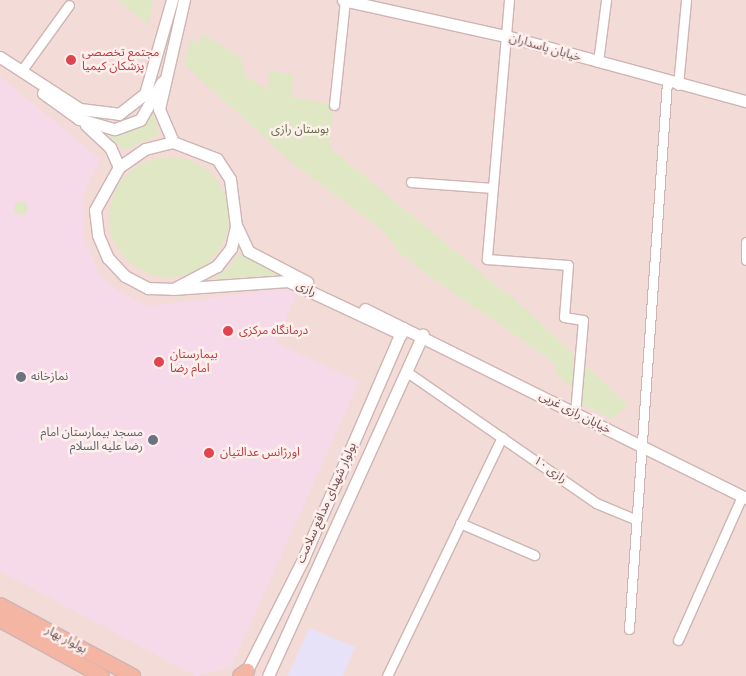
<!DOCTYPE html>
<meta charset="utf-8">
<style>
body{margin:0}
#map{position:relative;width:746px;height:676px;overflow:hidden;background:#faeae6;font-family:"Fira Sans Condensed","Noto Sans Arabic",sans-serif}
div>[style]{position:absolute}
.residential>*{inset:0;background:#f3dcd8;transform-origin:0 0}
.education>*{inset:0;background:#e7e2f7}
.medical>*{inset:0;background:#f7dae9}
.green>*{inset:0;background:#e0e7c5}
.round{border-radius:50%}
.roads{filter:drop-shadow(1px 0 #cfb4b3) drop-shadow(-1px 0 #cfb4b3) drop-shadow(0 1px #cfb4b3) drop-shadow(0 -1px #cfb4b3)}
.street>*{height:9px;margin:-4.5px;padding:0 4.5px;transform-origin:4.5px;border-radius:4.5px;background:#fff}
.secondary>*{height:11px;margin:-5.5px;padding:0 5.5px;transform-origin:5.5px;border-radius:5.5px;background:#fff}
.primary>*{height:14px;margin:-7px;padding:0 7px;transform-origin:7px;border-radius:7px;background:#f4b5a3}
.dots>*{width:14px;height:14px;translate:-50% -50%;box-sizing:border-box;border:2px solid #fdefec;border-radius:50%}
span{translate:-50% -50%;white-space:nowrap;text-align:center;line-height:1.15;-webkit-text-stroke:5px #fdefec;paint-order:stroke}
.street-label{font-size:12px;color:#714d4e}
.health-label{font-size:12px;color:#be3a42}
.left{translate:0 -50%;text-align:left}
.park-label{font-size:12px;color:#637043}
.worship-label{font-size:12px;color:#5b616d}
.right{translate:-100% -50%;text-align:right}
</style>
<div id="map">
<div class="residential">
<div style="left:0;top:0;width:746px;height:676px"></div>
</div>
<div class="education">
<div style="clip-path:polygon(309px 628px,355px 647px,343px 676px,288px 676px)"></div>
</div>
<div class="medical">
<div style="clip-path:polygon(0 77px,100px 159px,84px 192px,83px 234px,100px 276px,115px 289px,149px 306px,300px 287px,275px 342px,359px 382px,231px 667px,196px 676px,0 571px)"></div>
</div>
<div class="green">
<div style="clip-path:polygon(117px 0,153px 0,149px 25px)"></div>
<div style="clip-path:polygon(202px 33px,241px 58px,245px 76px,268px 90px,269px 71px,293px 74px,292px 97px,334px 105px,329px 147px,528px 311px,628px 405px,612px 419px,569px 398px,576px 391px,554px 373px,558px 368px,541px 353px,432px 278px,399px 252px,381px 229px,291px 162px,184px 64px,191px 39px,199px 43px)"></div>
<div style="clip-path:polygon(154px 111px,159px 135px,124px 150px,99px 127px,144px 120px)"></div>
<div class="round" style="left:109px;top:157px;width:120px;height:120px"></div>
<div class="round" style="left:14px;top:201px;width:14px;height:14px"></div>
<div style="clip-path:polygon(239px 252px,283px 275px,212px 279px,228px 268px)"></div>
</div>
<div class="roads">
<div class="street">
<div style="left:509px;top:0;width:260px;rotate:94.9deg"></div>
<div style="left:487px;top:259px;width:81px;rotate:4.2deg"></div>
<div style="left:568px;top:265px;width:52px;rotate:94.4deg"></div>
<div style="left:564px;top:317px;width:19px;rotate:9deg"></div>
<div style="left:583px;top:320px;width:93px;rotate:94.9deg"></div>
<div style="left:598px;top:62px;width:63px;rotate:-82.6deg"></div>
<div style="left:22px;top:70px;width:80px;rotate:-54.1deg"></div>
<div style="left:678px;top:85px;width:85px;rotate:-84.6deg"></div>
<div style="left:334px;top:105px;width:106px;rotate:-84deg"></div>
<div style="left:411px;top:182px;width:81px;rotate:4.2deg"></div>
<div style="left:746px;top:242px;width:18px;rotate:90deg"></div>
<div style="left:407px;top:372px;width:230px;rotate:34.7deg"></div>
<div style="left:596px;top:503px;width:44px;rotate:22.5deg"></div>
<div style="left:460px;top:523px;width:81px;rotate:23.4deg"></div>
<div style="left:629px;top:629px;width:549px;rotate:-86.03deg"></div>
<div style="left:678px;top:640px;width:158px;rotate:-66deg"></div>
<div style="left:387px;top:676px;width:265px;rotate:-64.3deg"></div>
</div>
<div class="secondary">
<div style="left:343px;top:0;width:167px;rotate:12.5deg"></div>
<div style="left:506px;top:36px;width:249px;rotate:15.2deg"></div>
<div style="left:0;top:57px;width:95px;rotate:33deg"></div>
<div style="left:80px;top:109px;width:39px;rotate:7deg"></div>
<div style="left:119px;top:114px;width:33px;rotate:-38deg"></div>
<div style="left:145px;top:94px;width:98px;rotate:-74deg"></div>
<div style="left:43px;top:93px;width:44px;rotate:35.8deg"></div>
<div style="left:79px;top:119px;width:37px;rotate:16deg"></div>
<div style="left:115px;top:129px;width:27px;rotate:-20deg"></div>
<div style="left:140px;top:120px;width:44px;rotate:-59.9deg"></div>
<div style="left:86px;top:125px;width:33px;rotate:43deg"></div>
<div style="left:110px;top:147px;width:22px;rotate:66deg"></div>
<div style="left:173px;top:142px;width:36px;rotate:-113deg"></div>
<div style="left:159px;top:109px;width:112px;rotate:-77.1deg"></div>
<div style="left:237px;top:227px;width:26px;rotate:65deg"></div>
<div style="left:248px;top:251px;width:67px;rotate:27.7deg"></div>
<div style="left:173px;top:289px;width:50px;rotate:-27.6deg"></div>
<div style="left:217px;top:266px;width:23px;rotate:-52deg"></div>
<div style="left:231px;top:248px;width:23px;rotate:-77deg"></div>
<div style="left:236px;top:226px;width:47px;rotate:-97.3deg"></div>
<div style="left:230px;top:179px;width:24px;rotate:-123deg"></div>
<div style="left:217px;top:159px;width:47px;rotate:-158.9deg"></div>
<div style="left:173px;top:142px;width:29px;rotate:166deg"></div>
<div style="left:145px;top:149px;width:32px;rotate:145deg"></div>
<div style="left:119px;top:167px;width:49px;rotate:119.2deg"></div>
<div style="left:95px;top:210px;width:25px;rotate:83deg"></div>
<div style="left:98px;top:235px;width:25px;rotate:67deg"></div>
<div style="left:108px;top:258px;width:25px;rotate:47deg"></div>
<div style="left:125px;top:276px;width:26px;rotate:28deg"></div>
<div style="left:148px;top:288px;width:25px;rotate:2deg"></div>
<div style="left:173px;top:289px;width:115px;rotate:-4deg"></div>
<div style="left:288px;top:281px;width:125px;rotate:25.1deg"></div>
<div style="left:365px;top:309px;width:425px;rotate:26.4deg"></div>
<div style="left:244px;top:676px;width:131px;rotate:-63.2deg"></div>
<div style="left:303px;top:559px;width:252px;rotate:-66.6deg"></div>
<div style="left:268px;top:676px;width:375px;rotate:-65.6deg"></div>
</div>
<div class="primary">
<div style="left:0;top:605px;width:151px;rotate:28.1deg"></div>
<div style="left:0;top:620px;width:116px;rotate:28.8deg"></div>
<div style="left:240px;top:676px;width:9px;rotate:-36deg"></div>
</div>
</div>
<div class="dots">
<div style="left:71px;top:60px;background:#e0444e"></div>
<div style="left:228px;top:331px;background:#e0444e"></div>
<div style="left:159px;top:362px;background:#e0444e"></div>
<div style="left:21px;top:377px;background:#6b7280"></div>
<div style="left:153px;top:440px;background:#6b7280"></div>
<div style="left:209px;top:453px;background:#e0444e"></div>
</div>
<div class="street-label">
<span style="left:545px;top:48px;rotate:16deg">خیابان پاسداران</span>
<span style="left:306px;top:289px;rotate:25deg">رازی</span>
<span style="left:575px;top:413px;rotate:27deg">خیابان رازی غربی</span>
<span style="left:550px;top:470px;rotate:35deg">رازی ۱۰</span>
<span style="left:327px;top:503px;rotate:-66deg">بولوار شهدای مدافع سلامت</span>
<span style="left:66px;top:640px;rotate:28deg">بولوار بهار</span>
</div>
<div class="health-label">
<span class="left" style="left:82px;top:60px">مجتمع تخصصی<br>پزشکان کیمیا</span>
<span class="left" style="left:239px;top:331px">درمانگاه مرکزی</span>
<span class="left" style="left:170px;top:362px">بیمارستان<br>امام رضا</span>
<span class="left" style="left:220px;top:453px">اورژانس عدالتیان</span>
</div>
<div class="park-label">
<span style="left:300px;top:130px">بوستان رازی</span>
</div>
<div class="worship-label">
<span class="left" style="left:31px;top:377px">نمازخانه</span>
<span class="right" style="left:143px;top:440px">مسجد بیمارستان امام<br>رضا علیه السلام</span>
</div>
</div>
